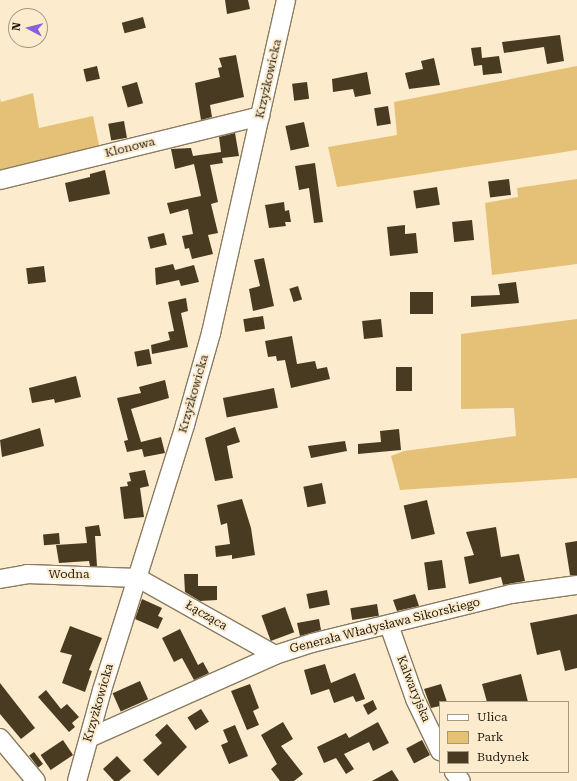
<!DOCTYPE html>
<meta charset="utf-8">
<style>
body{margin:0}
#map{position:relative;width:577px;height:781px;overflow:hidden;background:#fceccd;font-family:"Roboto Serif",serif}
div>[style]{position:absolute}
.green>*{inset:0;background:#e5c178}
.building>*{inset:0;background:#483b21;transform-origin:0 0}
.roads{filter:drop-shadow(1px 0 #8b7c60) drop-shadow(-1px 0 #8b7c60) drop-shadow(0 1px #8b7c60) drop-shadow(0 -1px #8b7c60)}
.minor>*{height:18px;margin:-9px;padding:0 9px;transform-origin:9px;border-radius:9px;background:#fff}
span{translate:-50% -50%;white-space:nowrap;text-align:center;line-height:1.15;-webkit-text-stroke:4px #fceccd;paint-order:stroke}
.street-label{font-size:12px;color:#201a0f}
.legend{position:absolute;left:439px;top:701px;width:130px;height:72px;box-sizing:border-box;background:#fceccd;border:1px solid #a49881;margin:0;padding:5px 7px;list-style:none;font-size:12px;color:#201a0f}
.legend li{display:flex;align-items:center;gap:8px;height:20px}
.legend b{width:20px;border:1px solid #a49881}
.north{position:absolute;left:8px;top:8px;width:40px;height:40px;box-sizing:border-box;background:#fceccd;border:1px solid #a49881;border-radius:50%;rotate:277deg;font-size:11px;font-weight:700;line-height:16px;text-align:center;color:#201a0f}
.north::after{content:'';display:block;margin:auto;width:14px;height:18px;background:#8661dc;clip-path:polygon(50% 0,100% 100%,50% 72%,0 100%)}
</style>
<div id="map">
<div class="green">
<div style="clip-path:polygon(577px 66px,577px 150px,337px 187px,328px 147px,397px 135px,394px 102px)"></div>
<div style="clip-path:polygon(33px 93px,39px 128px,93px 116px,101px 155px,0 180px,0 98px,1px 102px)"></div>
<div style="clip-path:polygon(577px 179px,577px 264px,492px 275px,485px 203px,518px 197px,517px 188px)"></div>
<div style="clip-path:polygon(577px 319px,577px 478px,400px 490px,391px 456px,404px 451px,516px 436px,514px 408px,461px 409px,461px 334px)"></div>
</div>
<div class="building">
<div style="clip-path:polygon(225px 0,248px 0,250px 9px,227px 14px)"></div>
<div style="left:143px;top:17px;width:11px;height:22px;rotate:75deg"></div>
<div style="clip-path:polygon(560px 35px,564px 61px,547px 64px,544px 47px,504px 53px,502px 42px)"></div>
<div style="clip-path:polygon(481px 47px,482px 58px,499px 56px,502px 73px,483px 75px,482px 65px,474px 66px,471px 48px)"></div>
<div style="clip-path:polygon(236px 55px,244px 97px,210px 105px,212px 117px,201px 120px,195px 83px,220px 77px,218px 68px,222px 67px,219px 58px)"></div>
<div style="clip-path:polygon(434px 58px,440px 85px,409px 89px,405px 73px,423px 69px,421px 61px)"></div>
<div style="left:97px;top:66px;width:13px;height:14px;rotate:77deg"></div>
<div style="clip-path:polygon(367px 72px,371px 94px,355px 97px,353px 89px,333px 92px,332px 79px)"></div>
<div style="left:137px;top:82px;width:22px;height:16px;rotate:74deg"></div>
<div style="left:307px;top:82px;width:17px;height:15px;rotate:83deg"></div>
<div style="left:388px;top:106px;width:18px;height:14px;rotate:81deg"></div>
<div style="left:124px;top:121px;width:17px;height:16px;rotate:80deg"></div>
<div style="left:304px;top:122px;width:25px;height:19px;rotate:78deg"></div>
<div style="clip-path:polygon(235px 133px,239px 156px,222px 158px,223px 163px,210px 165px,218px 202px,211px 204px,218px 233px,208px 235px,213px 254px,192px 259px,189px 248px,185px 249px,182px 236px,193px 234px,188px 209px,170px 214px,167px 203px,201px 196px,194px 164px,175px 169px,171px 149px,191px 148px,193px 156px,221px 152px,219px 137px)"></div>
<div style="clip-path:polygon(315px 163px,323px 222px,314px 223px,309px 188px,299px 190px,295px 166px)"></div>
<div style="clip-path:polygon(105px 170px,110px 194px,69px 202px,65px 183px,90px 177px,90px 174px)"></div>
<div style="left:509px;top:179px;width:16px;height:21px;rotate:83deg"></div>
<div style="left:437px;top:187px;width:18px;height:24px;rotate:81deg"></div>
<div style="clip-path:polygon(284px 202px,285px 211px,289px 210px,291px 222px,285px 222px,286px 226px,269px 228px,265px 205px)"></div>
<div style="left:472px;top:220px;width:20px;height:20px;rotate:84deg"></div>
<div style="clip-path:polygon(405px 225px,405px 234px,416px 233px,418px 253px,390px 256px,387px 227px)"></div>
<div style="left:164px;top:233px;width:12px;height:17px;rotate:76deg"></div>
<div style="clip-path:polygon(264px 258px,274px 306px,253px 311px,249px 289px,260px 286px,254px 260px)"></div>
<div style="clip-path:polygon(173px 264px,175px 270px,194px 265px,199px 282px,181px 286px,179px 280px,156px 285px,155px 268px)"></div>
<div style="left:44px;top:266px;width:16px;height:18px;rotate:83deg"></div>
<div style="clip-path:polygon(516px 282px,519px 303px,471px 307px,471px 296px,500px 295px,498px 284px)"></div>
<div style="left:298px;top:286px;width:14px;height:9px;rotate:73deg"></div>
<div style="left:410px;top:292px;width:23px;height:22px"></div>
<div style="clip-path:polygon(186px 298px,188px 311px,181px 313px,188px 347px,152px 354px,151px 345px,170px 340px,168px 332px,174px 331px,168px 302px)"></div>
<div style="left:263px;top:316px;width:13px;height:20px;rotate:81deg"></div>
<div style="left:381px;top:319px;width:18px;height:19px;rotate:84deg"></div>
<div style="clip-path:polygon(292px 336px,297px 364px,315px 361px,317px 369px,327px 367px,330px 379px,291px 388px,285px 360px,277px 361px,276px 356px,268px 357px,265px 341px)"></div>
<div style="left:149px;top:349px;width:15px;height:15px;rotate:79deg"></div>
<div style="left:412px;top:367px;width:24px;height:16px;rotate:90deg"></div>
<div style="clip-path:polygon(76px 376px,81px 397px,55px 403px,54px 399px,32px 403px,29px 388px)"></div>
<div style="clip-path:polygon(165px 380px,169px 398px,131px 409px,141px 442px,161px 437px,165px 453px,144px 457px,142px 449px,127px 452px,124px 441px,128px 440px,117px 398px,141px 393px,139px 387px)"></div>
<div style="left:274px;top:388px;width:20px;height:52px;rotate:79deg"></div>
<div style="clip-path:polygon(235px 427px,240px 442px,227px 446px,233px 478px,215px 481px,205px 438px)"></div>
<div style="clip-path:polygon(40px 428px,44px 446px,2px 457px,0 440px)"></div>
<div style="clip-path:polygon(399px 429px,401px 450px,358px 454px,358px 444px,381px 442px,380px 431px)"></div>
<div style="clip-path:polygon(345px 441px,347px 451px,311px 458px,308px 446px)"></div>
<div style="clip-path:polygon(145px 470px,149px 486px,140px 488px,144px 517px,124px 519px,120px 487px,128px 486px,127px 482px,131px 481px,129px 473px)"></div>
<div style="left:322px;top:483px;width:21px;height:19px;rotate:79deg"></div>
<div style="clip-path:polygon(242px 499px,251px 528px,255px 555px,232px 559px,232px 555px,216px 557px,215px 546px,230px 544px,227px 523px,221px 525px,217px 505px)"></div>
<div style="left:427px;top:500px;width:35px;height:24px;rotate:77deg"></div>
<div style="clip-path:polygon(99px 525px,101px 536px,95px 536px,97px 566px,90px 566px,89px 561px,59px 563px,56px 545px,87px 543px,85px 527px)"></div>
<div style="clip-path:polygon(496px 527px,501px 557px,519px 554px,525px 581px,503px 585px,501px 577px,469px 584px,464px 557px,474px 555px,466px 532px)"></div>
<div style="left:59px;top:533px;width:11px;height:16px;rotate:85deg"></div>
<div style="clip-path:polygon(577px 541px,577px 575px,570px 575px,565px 543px)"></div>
<div style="left:442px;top:560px;width:28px;height:18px;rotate:82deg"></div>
<div style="clip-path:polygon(184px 574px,198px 574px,198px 586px,217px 586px,217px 600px,200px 601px,185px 592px)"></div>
<div style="left:327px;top:590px;width:15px;height:21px;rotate:79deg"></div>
<div style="clip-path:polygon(415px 594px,419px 606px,397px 611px,393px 600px)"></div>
<div style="clip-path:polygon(142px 599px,162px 608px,158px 616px,163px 618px,158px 629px,135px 619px)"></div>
<div style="left:377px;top:604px;width:12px;height:27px;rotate:81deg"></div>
<div style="left:285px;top:607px;width:27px;height:25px;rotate:70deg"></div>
<div style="clip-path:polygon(577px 614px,577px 668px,565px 671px,560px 650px,537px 655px,530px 623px)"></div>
<div style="clip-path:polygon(319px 619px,321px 630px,300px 636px,297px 623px)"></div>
<div style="clip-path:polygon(70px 626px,102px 638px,89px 670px,92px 671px,85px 692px,62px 683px,72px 655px,60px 652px)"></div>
<div style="clip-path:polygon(180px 629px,198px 665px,203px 662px,209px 673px,194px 680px,182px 658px,174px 662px,162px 638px)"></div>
<div style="clip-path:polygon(325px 664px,331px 683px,355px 673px,365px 699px,356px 702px,353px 696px,334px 703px,329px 689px,311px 695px,304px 670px)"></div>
<div style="clip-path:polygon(521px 674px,528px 702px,487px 702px,482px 684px)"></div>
<div style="left:140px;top:681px;width:20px;height:30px;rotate:66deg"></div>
<div style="clip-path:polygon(0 683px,35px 728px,21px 739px,0 714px)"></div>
<div style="clip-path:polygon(250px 684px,259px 708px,253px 711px,259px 725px,247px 730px,231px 691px)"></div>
<div style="clip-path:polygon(441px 684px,447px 702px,440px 702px,440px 706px,431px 708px,424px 689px)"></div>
<div style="clip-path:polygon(46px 690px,61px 709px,67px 704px,79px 717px,72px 723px,75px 727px,69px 732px,38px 697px)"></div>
<div style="clip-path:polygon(373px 700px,377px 709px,368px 715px,363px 705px)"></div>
<div style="left:201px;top:709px;width:15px;height:16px;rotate:58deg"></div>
<div style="clip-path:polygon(283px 722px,293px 739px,281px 746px,303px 774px,294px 781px,280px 781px,271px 769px,277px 764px,261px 735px)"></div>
<div style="clip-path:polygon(378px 722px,389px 743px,373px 751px,369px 742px,344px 754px,354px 769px,346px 774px,336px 758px,324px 763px,317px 747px,346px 733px,349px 738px)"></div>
<div style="clip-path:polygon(167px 724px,187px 747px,158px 776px,143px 760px,162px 743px,155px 735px)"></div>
<div style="clip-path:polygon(235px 725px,248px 756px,229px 764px,221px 745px,228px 742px,223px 730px)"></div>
<div style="left:63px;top:740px;width:18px;height:27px;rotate:56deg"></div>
<div style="left:422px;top:740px;width:17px;height:18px;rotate:62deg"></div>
<div style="left:34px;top:752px;width:15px;height:6px;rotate:53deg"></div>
<div style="clip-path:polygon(117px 756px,131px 771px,119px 781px,114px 781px,103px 769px)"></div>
<div style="clip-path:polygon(392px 770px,399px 781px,372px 781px)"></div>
</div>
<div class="roads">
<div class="minor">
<div style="left:0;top:180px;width:268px;rotate:-13.8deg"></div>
<div style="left:0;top:579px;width:27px;rotate:-10deg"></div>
<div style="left:27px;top:574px;width:111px;rotate:2.1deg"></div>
<div style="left:138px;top:578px;width:157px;rotate:29.3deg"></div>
<div style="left:389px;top:625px;width:78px;rotate:70.6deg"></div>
<div style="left:415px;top:699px;width:58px;rotate:64.3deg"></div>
<div style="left:0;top:738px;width:56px;rotate:50.1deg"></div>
<div style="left:89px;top:738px;width:204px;rotate:-24deg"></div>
<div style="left:275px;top:655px;width:39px;rotate:-18deg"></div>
<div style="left:312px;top:643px;width:205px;rotate:-13.8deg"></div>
<div style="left:511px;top:594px;width:67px;rotate:-7.8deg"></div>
<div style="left:454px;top:772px;width:11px;rotate:52deg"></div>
<div style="left:77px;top:781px;width:94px;rotate:-74.6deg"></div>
<div style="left:102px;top:690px;width:278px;rotate:-72.6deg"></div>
<div style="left:185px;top:425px;width:96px;rotate:-74.2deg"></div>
<div style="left:211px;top:333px;width:341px;rotate:-77.3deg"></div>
</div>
</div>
<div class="street-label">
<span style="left:269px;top:79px;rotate:-77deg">Krzyżkowicka</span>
<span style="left:130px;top:148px;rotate:-14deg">Klonowa</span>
<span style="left:194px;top:394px;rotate:-74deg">Krzyżkowicka</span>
<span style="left:69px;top:575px">Wodna</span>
<span style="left:206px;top:616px;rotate:30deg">Łącząca</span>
<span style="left:385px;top:626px;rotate:-14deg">Generała Władysława Sikorskiego</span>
<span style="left:413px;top:689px;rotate:68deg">Kalwaryjska</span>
<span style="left:99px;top:703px;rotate:-74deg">Krzyżkowicka</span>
</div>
<ul class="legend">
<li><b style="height:5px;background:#fff"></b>Ulica</li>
<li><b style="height:11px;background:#e5c178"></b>Park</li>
<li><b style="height:11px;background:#483b21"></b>Budynek</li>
</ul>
<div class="north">N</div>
</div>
